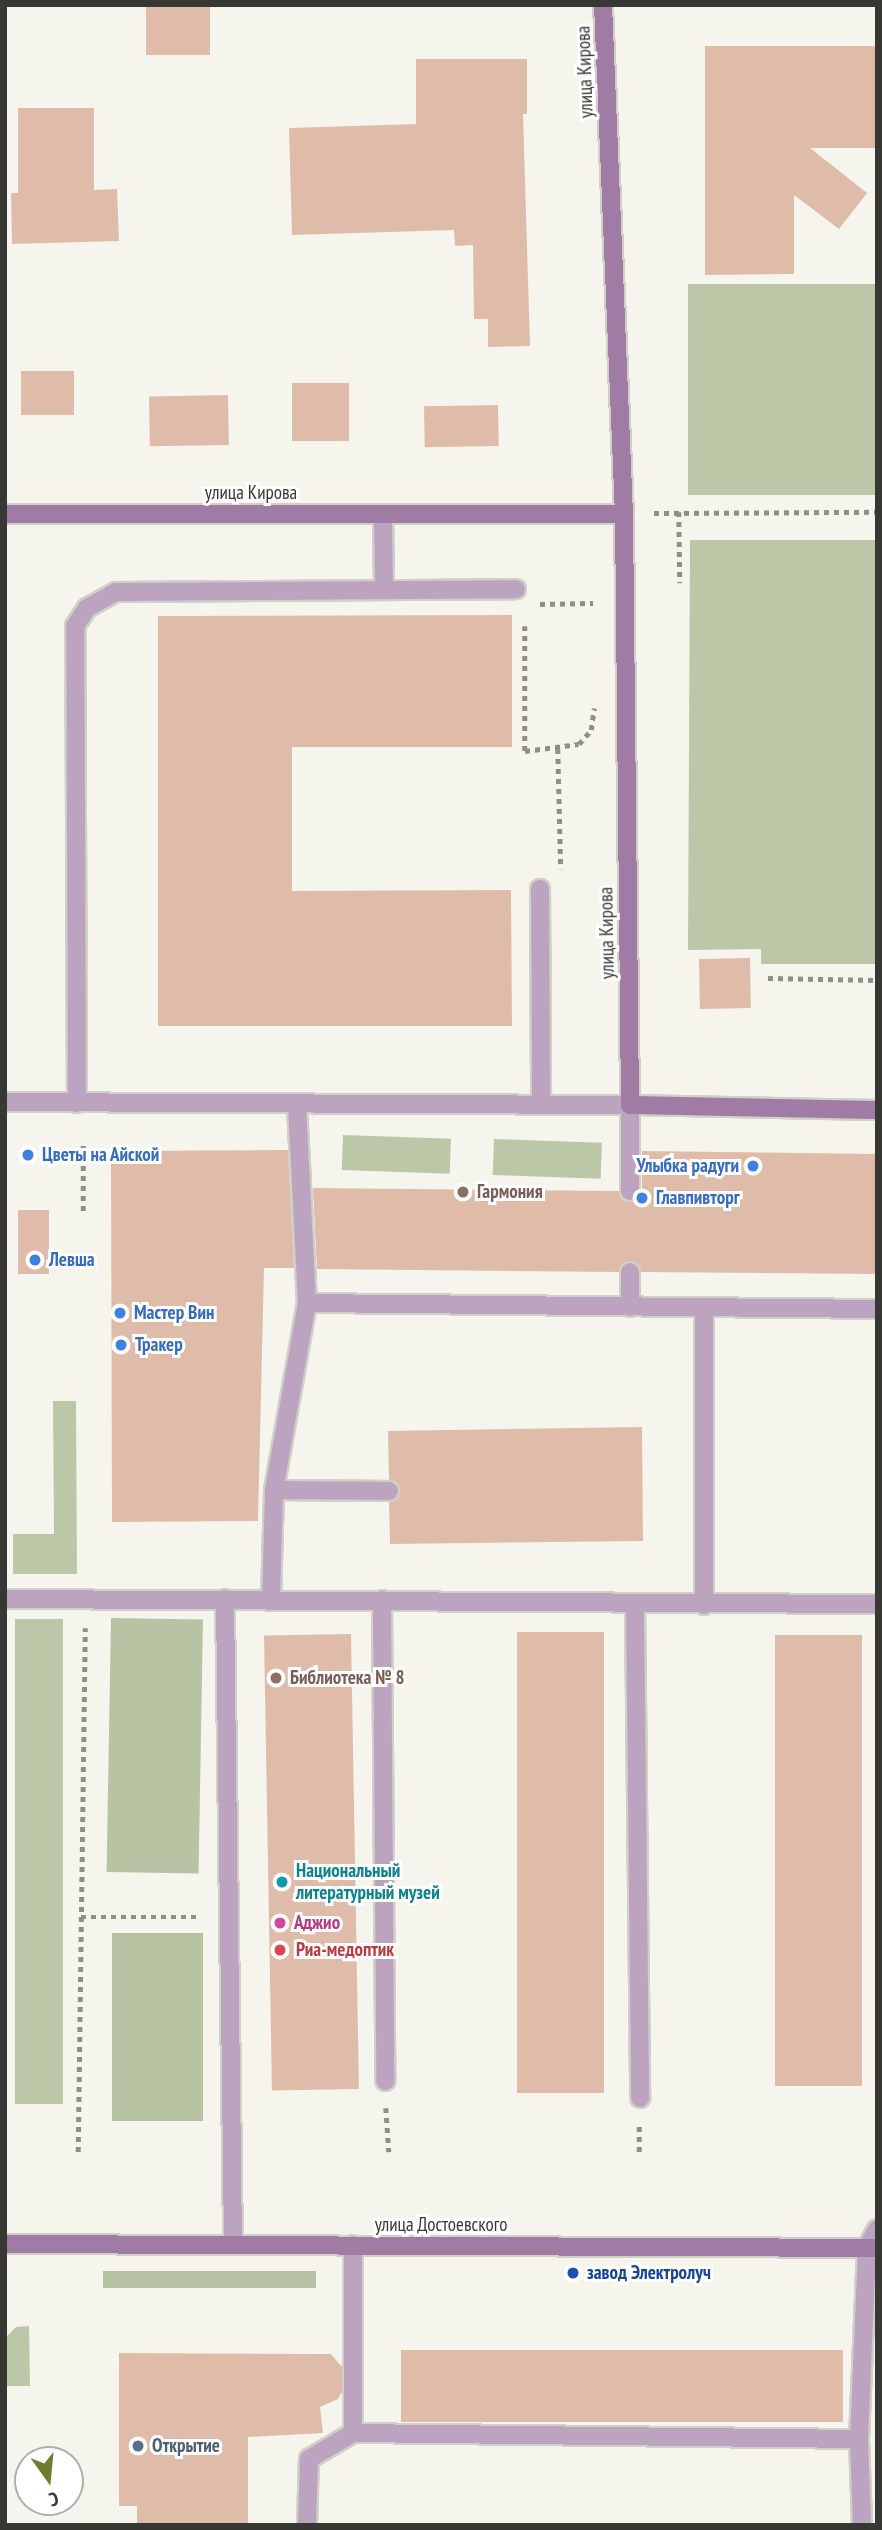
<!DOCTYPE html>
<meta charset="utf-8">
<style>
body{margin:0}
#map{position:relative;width:882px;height:2530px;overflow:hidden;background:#f6f5ed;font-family:"PT Sans Narrow",sans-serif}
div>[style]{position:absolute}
.green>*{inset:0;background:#bbc7a7;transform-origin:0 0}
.forest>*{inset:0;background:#b7c3a2;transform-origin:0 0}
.building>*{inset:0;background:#dfbcaa;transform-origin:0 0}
.path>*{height:4.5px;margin-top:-2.25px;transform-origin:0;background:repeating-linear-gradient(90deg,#8f8f8a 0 5px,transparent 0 10px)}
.roads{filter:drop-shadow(2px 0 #d0cfc8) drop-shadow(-2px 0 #d0cfc8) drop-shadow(0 2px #d0cfc8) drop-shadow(0 -2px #d0cfc8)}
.lane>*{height:18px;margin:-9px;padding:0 9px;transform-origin:9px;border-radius:9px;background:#bca3bf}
.street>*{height:18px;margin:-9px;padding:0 9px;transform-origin:9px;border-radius:9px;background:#bca3bf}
.secondary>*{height:18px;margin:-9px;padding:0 9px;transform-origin:9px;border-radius:9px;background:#a07ba3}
.dots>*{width:19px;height:19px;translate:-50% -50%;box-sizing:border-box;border:4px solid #fff;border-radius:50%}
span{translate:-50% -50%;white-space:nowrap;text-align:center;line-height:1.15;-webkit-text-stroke:6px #fff;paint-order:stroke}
.street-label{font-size:19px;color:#373734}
.shop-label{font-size:19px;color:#366cbe;font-weight:700}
.left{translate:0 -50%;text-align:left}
.right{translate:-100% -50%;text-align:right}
.education-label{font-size:19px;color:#785e54;font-weight:700}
.culture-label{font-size:19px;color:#0d838f;font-weight:700}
.hotel-label{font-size:19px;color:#b23c85;font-weight:700}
.health-label{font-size:19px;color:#be3a42;font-weight:700}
.transit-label{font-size:19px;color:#164399;font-weight:700}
.service-label{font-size:19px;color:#4e5e75;font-weight:700}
.frame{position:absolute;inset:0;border:7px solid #373734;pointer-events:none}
.north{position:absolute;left:14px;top:2446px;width:70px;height:70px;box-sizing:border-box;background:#fff;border:2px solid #afafae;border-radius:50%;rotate:165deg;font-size:19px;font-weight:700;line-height:28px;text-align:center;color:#373734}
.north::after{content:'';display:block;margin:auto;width:24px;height:32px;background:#6d7f2e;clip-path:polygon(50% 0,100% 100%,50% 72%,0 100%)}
</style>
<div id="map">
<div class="green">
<div style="left:688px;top:284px;width:189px;height:211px"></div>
<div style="clip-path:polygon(690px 540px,877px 540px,877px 964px,761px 964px,761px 949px,688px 950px)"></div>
<div style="left:343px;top:1135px;width:108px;height:35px;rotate:2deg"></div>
<div style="left:494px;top:1139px;width:108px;height:36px;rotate:2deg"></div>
<div style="clip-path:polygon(53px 1401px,76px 1401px,77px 1574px,13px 1574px,13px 1534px,54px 1534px)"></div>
<div style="left:63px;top:1619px;width:485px;height:48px;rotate:90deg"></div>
<div style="clip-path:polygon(29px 2326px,30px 2386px,6px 2386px,6px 2337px,16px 2327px)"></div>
</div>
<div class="forest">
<div style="left:111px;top:1618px;width:92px;height:254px;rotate:1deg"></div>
<div style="left:112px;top:1933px;width:91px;height:188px"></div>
<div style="left:103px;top:2271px;width:213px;height:17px"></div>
</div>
<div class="building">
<div style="left:146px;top:5px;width:64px;height:50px"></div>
<div style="clip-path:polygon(705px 46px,877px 46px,877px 148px,810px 148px,867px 193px,839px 229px,794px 195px,794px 274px,705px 275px)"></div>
<div style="clip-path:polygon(416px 59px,527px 59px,527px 114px,523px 114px,530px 346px,488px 347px,488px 319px,474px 319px,473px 245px,455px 246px,454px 230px,292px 235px,289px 128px,416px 124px)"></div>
<div style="clip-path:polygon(18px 108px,94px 108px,94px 190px,117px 189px,119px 241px,12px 244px,11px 193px,18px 193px)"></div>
<div style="left:21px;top:371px;width:53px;height:44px"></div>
<div style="left:349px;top:383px;width:58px;height:57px;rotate:90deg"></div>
<div style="left:228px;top:395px;width:50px;height:79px;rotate:89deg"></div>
<div style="left:498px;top:405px;width:41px;height:74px;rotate:89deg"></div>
<div style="clip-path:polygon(512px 615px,512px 747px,292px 747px,292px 891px,511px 890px,512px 1026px,158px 1026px,158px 616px)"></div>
<div style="left:750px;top:958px;width:50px;height:51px;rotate:89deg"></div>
<div style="clip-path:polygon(288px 1150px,294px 1268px,264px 1268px,258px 1521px,112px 1522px,111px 1151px)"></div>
<div style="clip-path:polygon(642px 1151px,877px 1154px,877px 1274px,641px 1272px,631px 1261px,619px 1272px,317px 1269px,313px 1188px,619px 1191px,631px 1202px,642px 1191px)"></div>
<div style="left:18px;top:1210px;width:31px;height:64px"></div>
<div style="clip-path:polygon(642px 1427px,643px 1541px,390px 1544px,389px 1502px,400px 1490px,389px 1480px,388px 1431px)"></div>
<div style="left:517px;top:1632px;width:87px;height:461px"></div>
<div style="left:351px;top:1634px;width:455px;height:87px;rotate:89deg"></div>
<div style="left:775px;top:1635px;width:87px;height:451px"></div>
<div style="left:401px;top:2350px;width:442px;height:72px"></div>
<div style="clip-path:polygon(119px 2353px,331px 2354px,342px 2367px,342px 2392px,338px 2399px,320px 2407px,323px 2433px,248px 2437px,248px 2525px,137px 2525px,137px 2506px,119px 2506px)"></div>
</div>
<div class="path">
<div style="left:679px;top:512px;width:71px;rotate:89.2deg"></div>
<div style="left:654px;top:513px;width:223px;rotate:-0.3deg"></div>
<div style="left:540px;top:604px;width:53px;rotate:-1.1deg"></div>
<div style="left:525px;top:626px;width:125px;rotate:90deg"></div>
<div style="left:525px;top:751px;width:54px;rotate:-7.4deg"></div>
<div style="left:579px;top:744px;width:18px;rotate:-49deg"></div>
<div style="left:591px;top:730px;width:22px;rotate:-82deg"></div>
<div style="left:558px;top:749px;width:120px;rotate:88.6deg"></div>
<div style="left:768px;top:978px;width:109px;rotate:1.1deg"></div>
<div style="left:83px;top:1211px;width:69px;rotate:-90deg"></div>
<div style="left:81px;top:1917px;width:120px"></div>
<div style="left:386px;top:2108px;width:44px;rotate:86.1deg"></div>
<div style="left:78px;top:2152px;width:524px;rotate:-89.23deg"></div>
<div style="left:639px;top:2152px;width:28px;rotate:-90deg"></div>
</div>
<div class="roads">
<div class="lane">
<div style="left:383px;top:515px;width:75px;rotate:89.2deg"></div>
<div style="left:540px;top:889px;width:216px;rotate:89.7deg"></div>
<div style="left:77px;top:1103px;width:477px;rotate:-90.2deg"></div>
<div style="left:75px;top:626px;width:22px;rotate:-56deg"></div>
<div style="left:87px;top:608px;width:33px;rotate:-29deg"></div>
<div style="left:116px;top:592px;width:400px;rotate:-0.4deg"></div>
<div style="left:630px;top:1105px;width:86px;rotate:90deg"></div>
<div style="left:630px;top:1272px;width:35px;rotate:90deg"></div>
<div style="left:307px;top:1303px;width:570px;rotate:0.6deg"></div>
<div style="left:274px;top:1490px;width:115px;rotate:0.5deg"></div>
<div style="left:5px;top:1599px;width:872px;rotate:0.33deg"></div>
<div style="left:225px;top:1599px;width:646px;rotate:89.29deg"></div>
<div style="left:271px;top:1599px;width:109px;rotate:-88.4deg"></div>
<div style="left:274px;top:1490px;width:190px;rotate:-80deg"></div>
<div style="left:307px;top:1303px;width:199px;rotate:-92.9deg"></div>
<div style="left:382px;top:1600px;width:481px;rotate:89.6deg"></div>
<div style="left:635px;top:1604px;width:494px;rotate:89.4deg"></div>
<div style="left:704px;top:1605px;width:298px;rotate:-90deg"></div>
<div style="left:353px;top:2433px;width:506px;rotate:0.68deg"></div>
<div style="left:307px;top:2525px;width:66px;rotate:-88.3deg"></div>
<div style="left:309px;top:2459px;width:51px;rotate:-30.6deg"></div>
<div style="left:353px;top:2433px;width:188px;rotate:-90deg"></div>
<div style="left:862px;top:2525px;width:86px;rotate:-92deg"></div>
<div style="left:859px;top:2439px;width:191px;rotate:-87.6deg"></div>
<div style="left:867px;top:2248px;width:21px;rotate:-62deg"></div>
</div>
<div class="street">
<div style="left:5px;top:1102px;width:625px;rotate:0.28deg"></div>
</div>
<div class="secondary">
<div style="left:603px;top:5px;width:509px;rotate:87.64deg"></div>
<div style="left:624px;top:514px;width:591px;rotate:89.42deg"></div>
<div style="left:630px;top:1105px;width:247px;rotate:1.2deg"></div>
<div style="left:5px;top:514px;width:619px"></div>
<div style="left:5px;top:2244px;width:872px;rotate:0.26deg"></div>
</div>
</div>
<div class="dots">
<div style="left:28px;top:1155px;background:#3f7fe0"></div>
<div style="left:753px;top:1166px;background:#3f7fe0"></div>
<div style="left:463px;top:1192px;background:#8d6e63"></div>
<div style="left:642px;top:1198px;background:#3f7fe0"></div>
<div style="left:35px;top:1260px;background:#3f7fe0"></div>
<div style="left:120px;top:1313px;background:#3f7fe0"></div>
<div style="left:121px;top:1345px;background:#3f7fe0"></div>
<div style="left:276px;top:1678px;background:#8d6e63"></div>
<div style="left:282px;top:1882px;background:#0f9aa8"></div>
<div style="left:280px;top:1923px;background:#d1479c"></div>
<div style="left:280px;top:1950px;background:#e0444e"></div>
<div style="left:573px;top:2273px;background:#1a4fb4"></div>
<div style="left:138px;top:2446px;background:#5c6f8a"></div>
</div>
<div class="street-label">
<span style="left:585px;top:72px;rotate:-92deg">улица Кирова</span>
<span style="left:251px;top:493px">улица Кирова</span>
<span style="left:607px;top:933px;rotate:-91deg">улица Кирова</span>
<span style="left:441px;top:2225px">улица Достоевского</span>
</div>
<div class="shop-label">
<span class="left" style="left:42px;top:1155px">Цветы на Айской</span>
<span class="right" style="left:739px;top:1166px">Улыбка радуги</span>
<span class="left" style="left:656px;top:1198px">Главпивторг</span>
<span class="left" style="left:49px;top:1260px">Левша</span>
<span class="left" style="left:134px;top:1313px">Мастер Вин</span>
<span class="left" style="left:135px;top:1345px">Тракер</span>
</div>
<div class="education-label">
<span class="left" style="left:477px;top:1192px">Гармония</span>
<span class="left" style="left:290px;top:1678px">Библиотека № 8</span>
</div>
<div class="culture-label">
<span class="left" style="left:296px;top:1882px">Национальный<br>литературный музей</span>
</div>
<div class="hotel-label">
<span class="left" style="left:294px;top:1923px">Аджио</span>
</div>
<div class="health-label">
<span class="left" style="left:296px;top:1950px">Риа-медоптик</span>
</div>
<div class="transit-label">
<span class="left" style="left:587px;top:2273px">завод Электролуч</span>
</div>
<div class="service-label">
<span class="left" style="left:152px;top:2446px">Открытие</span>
</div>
<div class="frame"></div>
<div class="north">С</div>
</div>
